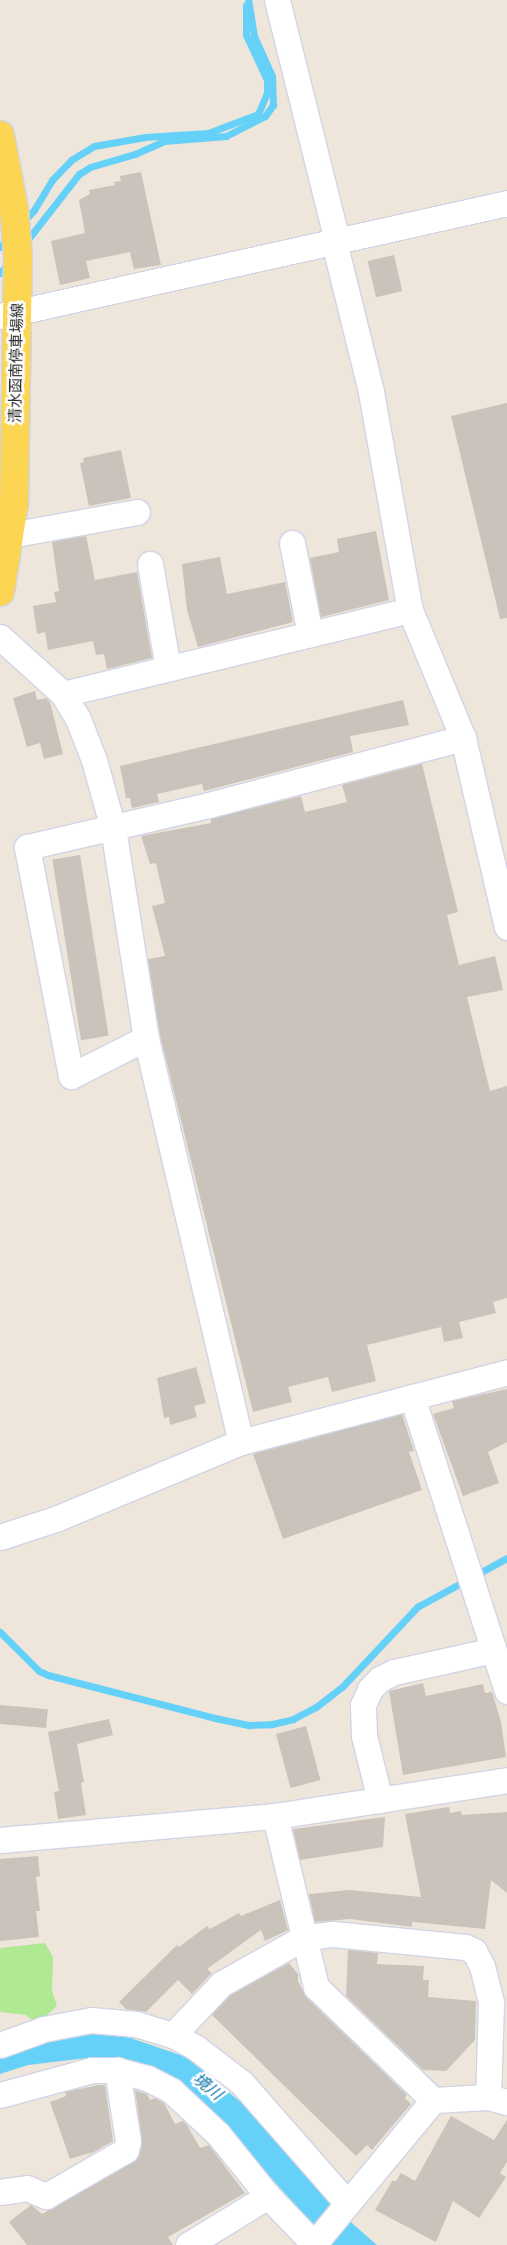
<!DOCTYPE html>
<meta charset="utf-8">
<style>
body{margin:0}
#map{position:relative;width:507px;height:2245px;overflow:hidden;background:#eee6db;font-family:Mulish,"Noto Sans JP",sans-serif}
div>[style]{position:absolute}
.green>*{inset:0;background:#b0e993}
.water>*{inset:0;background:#66d1f8}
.stream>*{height:7px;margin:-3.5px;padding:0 3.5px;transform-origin:3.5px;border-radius:3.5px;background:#66d1f8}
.building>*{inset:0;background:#c9c3bb;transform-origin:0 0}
.roads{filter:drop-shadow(1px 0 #d0d4e5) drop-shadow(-1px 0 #d0d4e5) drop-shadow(0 1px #d0d4e5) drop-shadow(0 -1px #d0d4e5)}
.minor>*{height:25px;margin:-12.5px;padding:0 12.5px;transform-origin:12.5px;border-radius:12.5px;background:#fff}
.major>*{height:28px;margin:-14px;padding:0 14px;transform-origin:14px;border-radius:14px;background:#fcd552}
span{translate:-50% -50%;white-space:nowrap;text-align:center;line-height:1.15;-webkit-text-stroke:5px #fff;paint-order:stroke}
.street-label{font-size:15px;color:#2b2b2b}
.water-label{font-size:16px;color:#026ea7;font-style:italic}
</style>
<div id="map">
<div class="green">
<div style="clip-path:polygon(45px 1943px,53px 1957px,52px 1991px,57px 2006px,37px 2024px,26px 2015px,0 2012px,0 1948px)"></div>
</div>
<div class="water">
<div style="clip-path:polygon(73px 2033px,119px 2034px,186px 2057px,243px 2104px,331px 2205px,377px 2245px,332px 2245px,202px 2102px,160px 2073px,87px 2058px,28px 2065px,0 2074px,0 2057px)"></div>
</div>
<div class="stream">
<div style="left:22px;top:223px;width:18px;rotate:-47deg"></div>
<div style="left:34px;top:210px;width:35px;rotate:-59deg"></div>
<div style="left:52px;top:180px;width:28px;rotate:-46deg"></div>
<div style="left:71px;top:160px;width:27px;rotate:-31deg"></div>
<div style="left:94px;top:146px;width:52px;rotate:-10deg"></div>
<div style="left:145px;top:137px;width:63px;rotate:-3.6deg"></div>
<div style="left:208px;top:133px;width:53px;rotate:-20.8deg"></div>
<div style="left:258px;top:114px;width:23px;rotate:-67deg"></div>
<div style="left:267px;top:93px;width:13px;rotate:-90deg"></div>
<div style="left:267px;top:80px;width:50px;rotate:-115deg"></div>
<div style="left:246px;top:35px;width:30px;rotate:-90deg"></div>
<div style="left:25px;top:243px;width:88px;rotate:-52deg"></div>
<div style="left:79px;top:174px;width:13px;rotate:-32deg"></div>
<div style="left:90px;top:167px;width:47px;rotate:-16.1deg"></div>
<div style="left:135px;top:154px;width:32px;rotate:-24deg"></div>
<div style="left:164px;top:141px;width:62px;rotate:-4.6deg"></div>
<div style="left:226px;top:136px;width:44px;rotate:-27.1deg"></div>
<div style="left:265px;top:116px;width:14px;rotate:-54deg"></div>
<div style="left:273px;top:105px;width:29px;rotate:-92deg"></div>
<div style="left:272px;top:76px;width:44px;rotate:-114.2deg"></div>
<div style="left:254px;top:36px;width:36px;rotate:-99deg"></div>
<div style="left:0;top:247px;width:13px;rotate:-48deg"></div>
<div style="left:0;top:273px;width:16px;rotate:-50deg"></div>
<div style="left:0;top:1632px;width:55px;rotate:45deg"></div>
<div style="left:39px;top:1671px;width:10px;rotate:24deg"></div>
<div style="left:48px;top:1675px;width:172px;rotate:14.4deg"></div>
<div style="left:215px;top:1718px;width:35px;rotate:12deg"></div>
<div style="left:249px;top:1725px;width:23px;rotate:-2deg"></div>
<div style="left:272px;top:1724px;width:22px;rotate:-13deg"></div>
<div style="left:293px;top:1719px;width:26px;rotate:-28deg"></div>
<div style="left:316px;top:1707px;width:33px;rotate:-38deg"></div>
<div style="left:342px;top:1687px;width:110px;rotate:-46.8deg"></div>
<div style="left:417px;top:1607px;width:102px;rotate:-28.6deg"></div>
</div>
<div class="building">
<div style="clip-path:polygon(141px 172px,161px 265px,134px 269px,130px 252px,86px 261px,90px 278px,60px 285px,51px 241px,85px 233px,79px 200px,90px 194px,89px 190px,115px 185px,114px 182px,121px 181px,120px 176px)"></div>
<div style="left:394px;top:255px;width:37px;height:27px;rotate:77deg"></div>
<div style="clip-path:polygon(507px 403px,507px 618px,500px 619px,451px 416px)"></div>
<div style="clip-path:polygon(121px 450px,131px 498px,89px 506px,80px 463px,84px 462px,83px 458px)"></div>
<div style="clip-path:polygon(376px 531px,389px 600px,321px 617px,310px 558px,339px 552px,337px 539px)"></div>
<div style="clip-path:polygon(86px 536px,95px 580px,137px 572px,152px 658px,107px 669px,104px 654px,96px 655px,93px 641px,48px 650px,45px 632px,37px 634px,33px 606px,56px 602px,54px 592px,59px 591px,52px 542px)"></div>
<div style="clip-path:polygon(220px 557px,227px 594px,285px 582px,293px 622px,198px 647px,187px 610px,182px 564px)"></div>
<div style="clip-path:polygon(35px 691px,37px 700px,46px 698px,50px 702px,63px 754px,44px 759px,40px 743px,27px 747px,13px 698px)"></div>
<div style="clip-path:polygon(403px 700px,409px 725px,350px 736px,353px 752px,204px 791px,202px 784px,157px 794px,159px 802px,132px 808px,130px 798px,126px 798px,120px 766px)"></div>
<div style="clip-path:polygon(422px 764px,458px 912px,447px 915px,459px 965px,495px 956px,503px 990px,467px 997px,490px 1091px,507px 1086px,507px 1298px,493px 1302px,496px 1313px,459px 1322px,463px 1338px,444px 1342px,441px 1327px,367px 1345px,376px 1381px,332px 1392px,328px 1377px,288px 1387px,292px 1402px,253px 1412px,160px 1035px,148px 959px,165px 956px,152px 906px,165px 903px,156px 863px,150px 864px,141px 836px,211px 823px,211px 819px,301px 796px,305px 812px,347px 802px,342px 785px)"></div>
<div style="left:80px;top:855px;width:183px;height:28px;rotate:81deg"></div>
<div style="clip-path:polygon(196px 1367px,206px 1403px,194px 1406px,197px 1417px,170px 1425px,169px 1417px,164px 1418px,157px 1378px)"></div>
<div style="clip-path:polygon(507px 1389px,507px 1442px,488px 1452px,499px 1483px,463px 1496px,433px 1414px,454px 1408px,452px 1401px)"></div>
<div style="clip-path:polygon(402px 1414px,414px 1451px,409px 1452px,422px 1490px,283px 1539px,253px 1454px)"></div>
<div style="clip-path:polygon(423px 1683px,426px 1696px,483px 1684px,485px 1693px,492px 1692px,501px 1722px,506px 1757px,403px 1775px,389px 1691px)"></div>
<div style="left:0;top:1705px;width:48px;height:19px;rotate:5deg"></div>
<div style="clip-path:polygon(109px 1719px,113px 1735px,77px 1744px,84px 1782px,81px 1783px,86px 1815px,58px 1819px,54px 1792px,59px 1791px,48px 1732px)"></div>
<div style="left:306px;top:1726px;width:56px;height:31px;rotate:75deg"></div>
<div style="clip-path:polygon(449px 1807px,450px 1813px,461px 1811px,462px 1815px,507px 1812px,507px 1893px,491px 1880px,485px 1929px,412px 1922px,412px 1927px,350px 1919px,315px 1922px,309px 1894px,349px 1890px,421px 1897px,405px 1814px)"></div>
<div style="clip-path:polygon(385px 1817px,383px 1847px,300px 1860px,293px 1829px)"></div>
<div style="clip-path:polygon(38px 1856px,40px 1876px,36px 1877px,40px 1911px,36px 1911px,39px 1937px,0 1941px,0 1859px)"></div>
<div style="clip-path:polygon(280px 1900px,288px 1930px,265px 1941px,261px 1930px,207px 1969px,212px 1973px,192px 1994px,178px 1980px,146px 2012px,126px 2009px,119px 2002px,177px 1945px,179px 1947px,207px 1926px,210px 1929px,239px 1913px,241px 1916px)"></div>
<div style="clip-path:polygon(348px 1950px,378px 1953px,377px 1964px,424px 1966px,423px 1980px,429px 1980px,428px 1997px,476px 2001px,475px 2040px,446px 2071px,423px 2070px,346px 1996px)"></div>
<div style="clip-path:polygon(289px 1963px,298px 1974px,298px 1981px,306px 1997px,407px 2095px,405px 2098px,411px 2104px,372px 2150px,367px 2145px,356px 2156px,212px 2015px,230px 1995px)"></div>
<div style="clip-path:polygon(99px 2085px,105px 2085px,113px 2141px,87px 2156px,92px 2152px,70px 2159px,50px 2102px,66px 2096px,65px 2092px)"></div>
<div style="clip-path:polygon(135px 2090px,147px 2094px,150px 2100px,155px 2098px,164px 2103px,175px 2124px,183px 2121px,187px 2125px,200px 2148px,209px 2145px,245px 2193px,168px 2237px,173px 2245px,27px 2245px,9px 2222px,31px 2205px,42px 2214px,138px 2158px,142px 2139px)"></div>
<div style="clip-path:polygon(451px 2116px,494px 2140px,507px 2120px,507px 2162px,500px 2173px,506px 2177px,479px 2218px,453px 2201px,436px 2242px,375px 2210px,392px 2181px,396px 2181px,401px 2173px,415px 2181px)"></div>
</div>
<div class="roads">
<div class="minor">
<div style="left:277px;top:0;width:248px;rotate:76deg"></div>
<div style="left:334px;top:242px;width:154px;rotate:76.1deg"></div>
<div style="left:371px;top:392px;width:221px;rotate:79.9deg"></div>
<div style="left:410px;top:610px;width:139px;rotate:67.5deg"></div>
<div style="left:463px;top:738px;width:194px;rotate:76.9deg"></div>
<div style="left:0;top:316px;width:519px;rotate:-12.56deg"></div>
<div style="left:10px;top:535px;width:129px;rotate:-10.3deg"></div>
<div style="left:292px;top:543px;width:93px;rotate:78.8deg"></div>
<div style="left:150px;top:564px;width:106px;rotate:80.2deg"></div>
<div style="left:0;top:637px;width:85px;rotate:42.1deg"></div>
<div style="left:63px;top:694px;width:29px;rotate:59deg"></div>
<div style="left:78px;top:719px;width:44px;rotate:68.7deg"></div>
<div style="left:94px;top:760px;width:71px;rotate:74.4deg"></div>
<div style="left:113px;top:828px;width:213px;rotate:81.1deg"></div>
<div style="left:146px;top:1038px;width:415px;rotate:76.8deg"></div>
<div style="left:63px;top:694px;width:357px;rotate:-13.6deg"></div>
<div style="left:146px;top:1038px;width:84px;rotate:153.1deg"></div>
<div style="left:71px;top:1076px;width:233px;rotate:-100.9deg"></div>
<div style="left:27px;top:847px;width:187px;rotate:-13deg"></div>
<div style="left:209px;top:805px;width:263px;rotate:-14.8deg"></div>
<div style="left:412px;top:1397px;width:309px;rotate:72.1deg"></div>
<div style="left:0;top:1537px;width:61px;rotate:-18.1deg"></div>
<div style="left:58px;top:1518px;width:198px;rotate:-22.6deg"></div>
<div style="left:241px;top:1442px;width:275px;rotate:-14.7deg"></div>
<div style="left:380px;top:1800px;width:66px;rotate:-104deg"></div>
<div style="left:364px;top:1736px;width:31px;rotate:-92deg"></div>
<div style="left:363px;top:1705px;width:17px;rotate:-66deg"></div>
<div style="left:370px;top:1689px;width:14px;rotate:-45deg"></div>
<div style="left:380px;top:1679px;width:16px;rotate:-27deg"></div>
<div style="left:394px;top:1672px;width:102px;rotate:-12.4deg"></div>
<div style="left:275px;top:1816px;width:176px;rotate:76.5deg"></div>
<div style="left:316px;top:1987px;width:163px;rotate:44deg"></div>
<div style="left:0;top:1840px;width:276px;rotate:-5deg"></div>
<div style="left:275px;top:1816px;width:235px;rotate:-8.8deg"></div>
<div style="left:173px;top:2035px;width:70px;rotate:-46.7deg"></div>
<div style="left:221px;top:1984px;width:94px;rotate:-29.3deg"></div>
<div style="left:303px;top:1938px;width:30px;rotate:-8deg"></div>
<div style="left:333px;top:1934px;width:133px;rotate:5.6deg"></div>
<div style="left:465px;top:1947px;width:10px;rotate:24deg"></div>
<div style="left:474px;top:1951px;width:17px;rotate:62deg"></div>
<div style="left:482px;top:1966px;width:38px;rotate:76deg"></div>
<div style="left:491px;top:2003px;width:94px;rotate:91.8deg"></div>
<div style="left:0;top:2045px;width:47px;rotate:-20deg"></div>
<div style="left:44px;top:2029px;width:48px;rotate:-10.8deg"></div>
<div style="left:91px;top:2020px;width:45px;rotate:5.1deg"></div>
<div style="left:136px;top:2024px;width:39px;rotate:17deg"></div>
<div style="left:173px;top:2035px;width:25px;rotate:29deg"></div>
<div style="left:195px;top:2047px;width:59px;rotate:37.5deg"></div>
<div style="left:242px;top:2083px;width:159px;rotate:48.8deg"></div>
<div style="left:0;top:2095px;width:95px;rotate:-15.2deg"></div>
<div style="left:92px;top:2070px;width:25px"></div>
<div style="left:117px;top:2070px;width:31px;rotate:15deg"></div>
<div style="left:147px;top:2078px;width:28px;rotate:27deg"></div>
<div style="left:172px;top:2091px;width:63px;rotate:43.1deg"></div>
<div style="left:218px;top:2134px;width:80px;rotate:51.1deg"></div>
<div style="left:268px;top:2196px;width:68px;rotate:46.2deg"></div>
<div style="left:0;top:2192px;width:27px;rotate:-8deg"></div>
<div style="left:27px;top:2188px;width:21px;rotate:23deg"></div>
<div style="left:46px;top:2196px;width:92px;rotate:-29.9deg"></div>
<div style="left:126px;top:2150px;width:9px;rotate:-77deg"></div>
<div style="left:128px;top:2141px;width:72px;rotate:-98.8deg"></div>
<div style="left:314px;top:2244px;width:187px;rotate:-50.4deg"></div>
<div style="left:433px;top:2100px;width:55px;rotate:-3.1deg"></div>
<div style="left:488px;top:2097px;width:20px;rotate:15deg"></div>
<div style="left:188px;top:2245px;width:94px;rotate:-31.5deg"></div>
</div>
<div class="major">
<div style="left:0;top:135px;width:75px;rotate:79.3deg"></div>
<div style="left:14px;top:209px;width:47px;rotate:85.1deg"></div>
<div style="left:18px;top:256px;width:248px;rotate:90.9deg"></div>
<div style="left:14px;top:504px;width:89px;rotate:99deg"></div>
</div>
</div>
<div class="street-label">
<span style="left:16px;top:363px;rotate:-89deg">清水函南停車場線</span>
</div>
<div class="water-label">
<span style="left:208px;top:2086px;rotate:39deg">境川</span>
</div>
</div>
